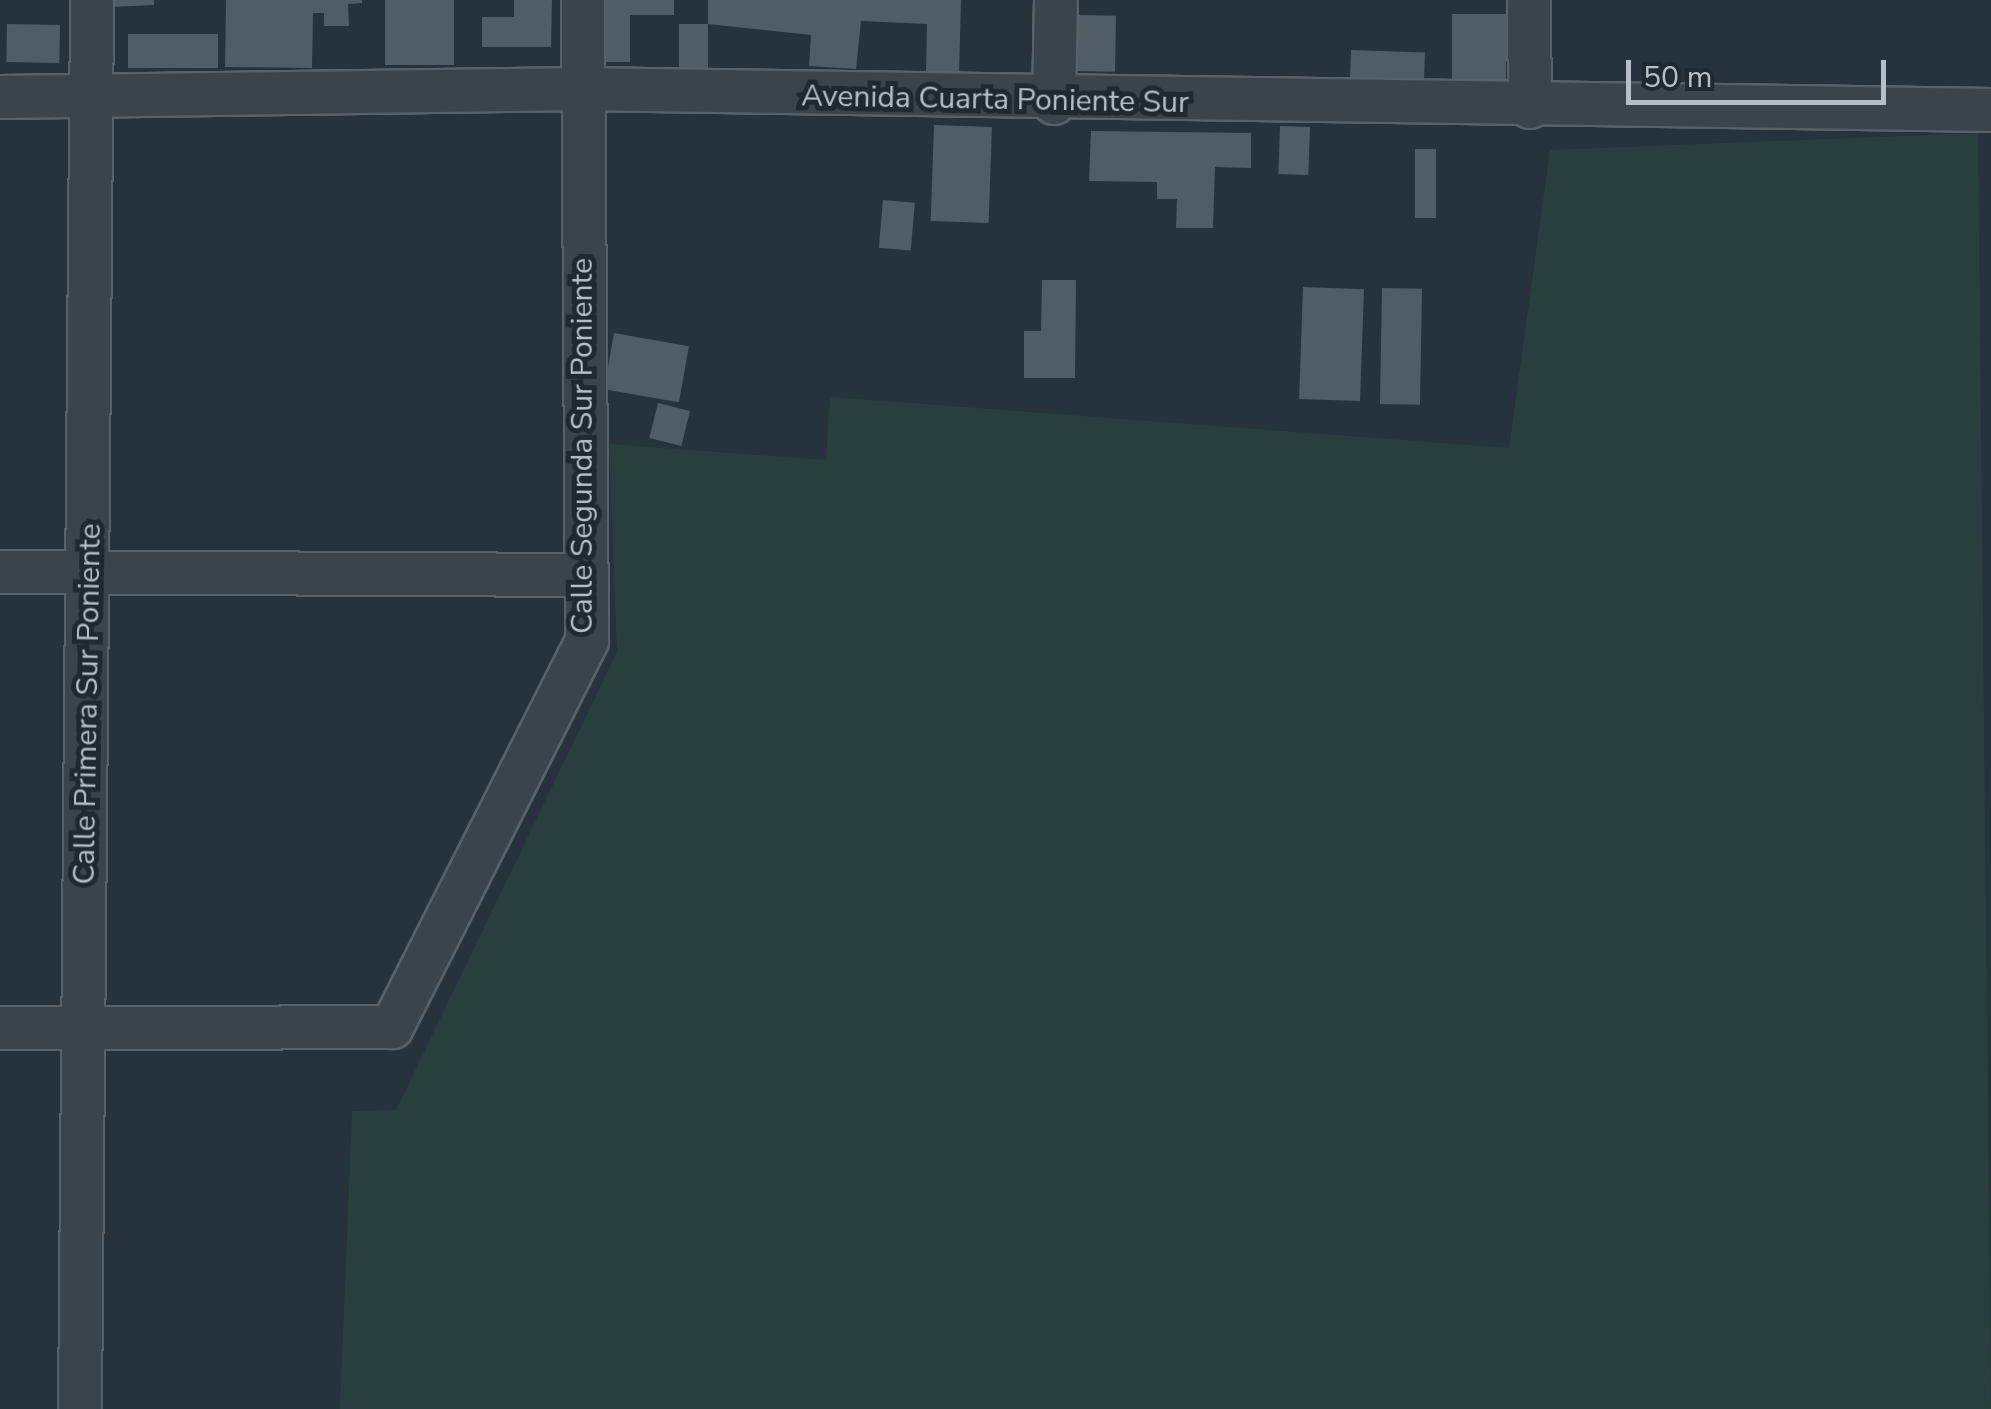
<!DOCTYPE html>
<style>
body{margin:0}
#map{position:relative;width:1991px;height:1409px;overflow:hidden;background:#26323c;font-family:"Nunito Sans",sans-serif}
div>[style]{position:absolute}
.green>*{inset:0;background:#293f3e}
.building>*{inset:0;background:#505d67;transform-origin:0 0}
.roads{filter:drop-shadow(2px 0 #58626a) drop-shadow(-2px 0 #58626a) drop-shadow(0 2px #58626a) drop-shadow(0 -2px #58626a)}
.street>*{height:42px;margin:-21px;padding:0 21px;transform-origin:21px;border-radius:21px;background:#3a444c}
span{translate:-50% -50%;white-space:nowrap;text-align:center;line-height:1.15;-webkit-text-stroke:10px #1f2931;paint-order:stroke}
.street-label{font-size:30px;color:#b6bfc7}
.scale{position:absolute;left:1626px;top:60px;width:260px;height:45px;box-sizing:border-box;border:5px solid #b6bfc7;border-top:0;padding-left:12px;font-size:30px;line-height:35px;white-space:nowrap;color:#b6bfc7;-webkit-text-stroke:8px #1f2931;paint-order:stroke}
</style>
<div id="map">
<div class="green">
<div style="clip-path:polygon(1978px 133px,1991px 1409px,340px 1409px,352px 1111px,396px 1110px,617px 652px,609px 444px,826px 460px,830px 397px,1509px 448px,1550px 150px)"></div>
</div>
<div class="building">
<div style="clip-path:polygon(111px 0,154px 0,154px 5px,111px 7px)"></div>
<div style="clip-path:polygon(226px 0,362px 0,362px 3px,348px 4px,349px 26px,324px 26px,324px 13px,313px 13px,312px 68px,225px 67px)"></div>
<div style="left:385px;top:0;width:69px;height:65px"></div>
<div style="clip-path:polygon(514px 0,552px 0,551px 47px,482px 47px,482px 17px,514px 17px)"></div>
<div style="clip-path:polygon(594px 0,674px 0,674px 15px,630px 15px,630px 62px,602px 62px)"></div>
<div style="clip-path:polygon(708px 0,961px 0,959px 75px,926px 74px,927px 24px,861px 21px,856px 69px,809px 66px,811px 35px,708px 24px)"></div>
<div style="left:1452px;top:14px;width:54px;height:70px"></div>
<div style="left:1077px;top:15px;width:39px;height:56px;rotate:1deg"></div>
<div style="left:7px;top:24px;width:53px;height:38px;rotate:1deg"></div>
<div style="left:679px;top:24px;width:29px;height:45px"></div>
<div style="left:128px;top:34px;width:90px;height:34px"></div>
<div style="left:1351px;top:50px;width:74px;height:29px;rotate:2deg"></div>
<div style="left:934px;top:125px;width:58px;height:96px;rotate:2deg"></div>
<div style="left:1280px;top:126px;width:30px;height:48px;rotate:2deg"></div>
<div style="clip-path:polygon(1091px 131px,1251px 133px,1251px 168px,1215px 167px,1213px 228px,1176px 228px,1177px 199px,1157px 199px,1157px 182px,1089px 181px)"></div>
<div style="left:1415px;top:149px;width:21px;height:69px"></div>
<div style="left:883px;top:200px;width:32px;height:48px;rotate:5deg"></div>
<div style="clip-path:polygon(1042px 280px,1076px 280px,1075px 378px,1024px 378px,1024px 331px,1041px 331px)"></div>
<div style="left:1303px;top:287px;width:61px;height:112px;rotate:2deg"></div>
<div style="left:1382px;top:288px;width:40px;height:116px;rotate:1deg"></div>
<div style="left:614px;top:333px;width:76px;height:57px;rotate:10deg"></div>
<div style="left:658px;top:403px;width:33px;height:36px;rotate:14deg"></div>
</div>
<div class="roads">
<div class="street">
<div style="left:1529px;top:0;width:107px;rotate:89.5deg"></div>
<div style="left:0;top:97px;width:582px;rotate:-0.79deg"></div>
<div style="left:582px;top:89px;width:1409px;rotate:0.85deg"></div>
<div style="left:1054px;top:103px;width:103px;rotate:-88.9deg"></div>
<div style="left:0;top:572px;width:583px;rotate:0.29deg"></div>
<div style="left:0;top:1028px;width:392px;rotate:-0.1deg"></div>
<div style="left:392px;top:1027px;width:432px;rotate:-63.2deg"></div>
<div style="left:587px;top:641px;width:641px;rotate:-90.36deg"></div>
<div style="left:80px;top:1409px;width:1409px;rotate:-89.51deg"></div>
</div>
</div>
<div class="street-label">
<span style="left:995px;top:100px;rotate:1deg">Avenida Cuarta Poniente Sur</span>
<span style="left:583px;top:446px;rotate:-90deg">Calle Segunda Sur Poniente</span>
<span style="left:88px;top:704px;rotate:-89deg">Calle Primera Sur Poniente</span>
</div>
<div class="scale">50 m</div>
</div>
